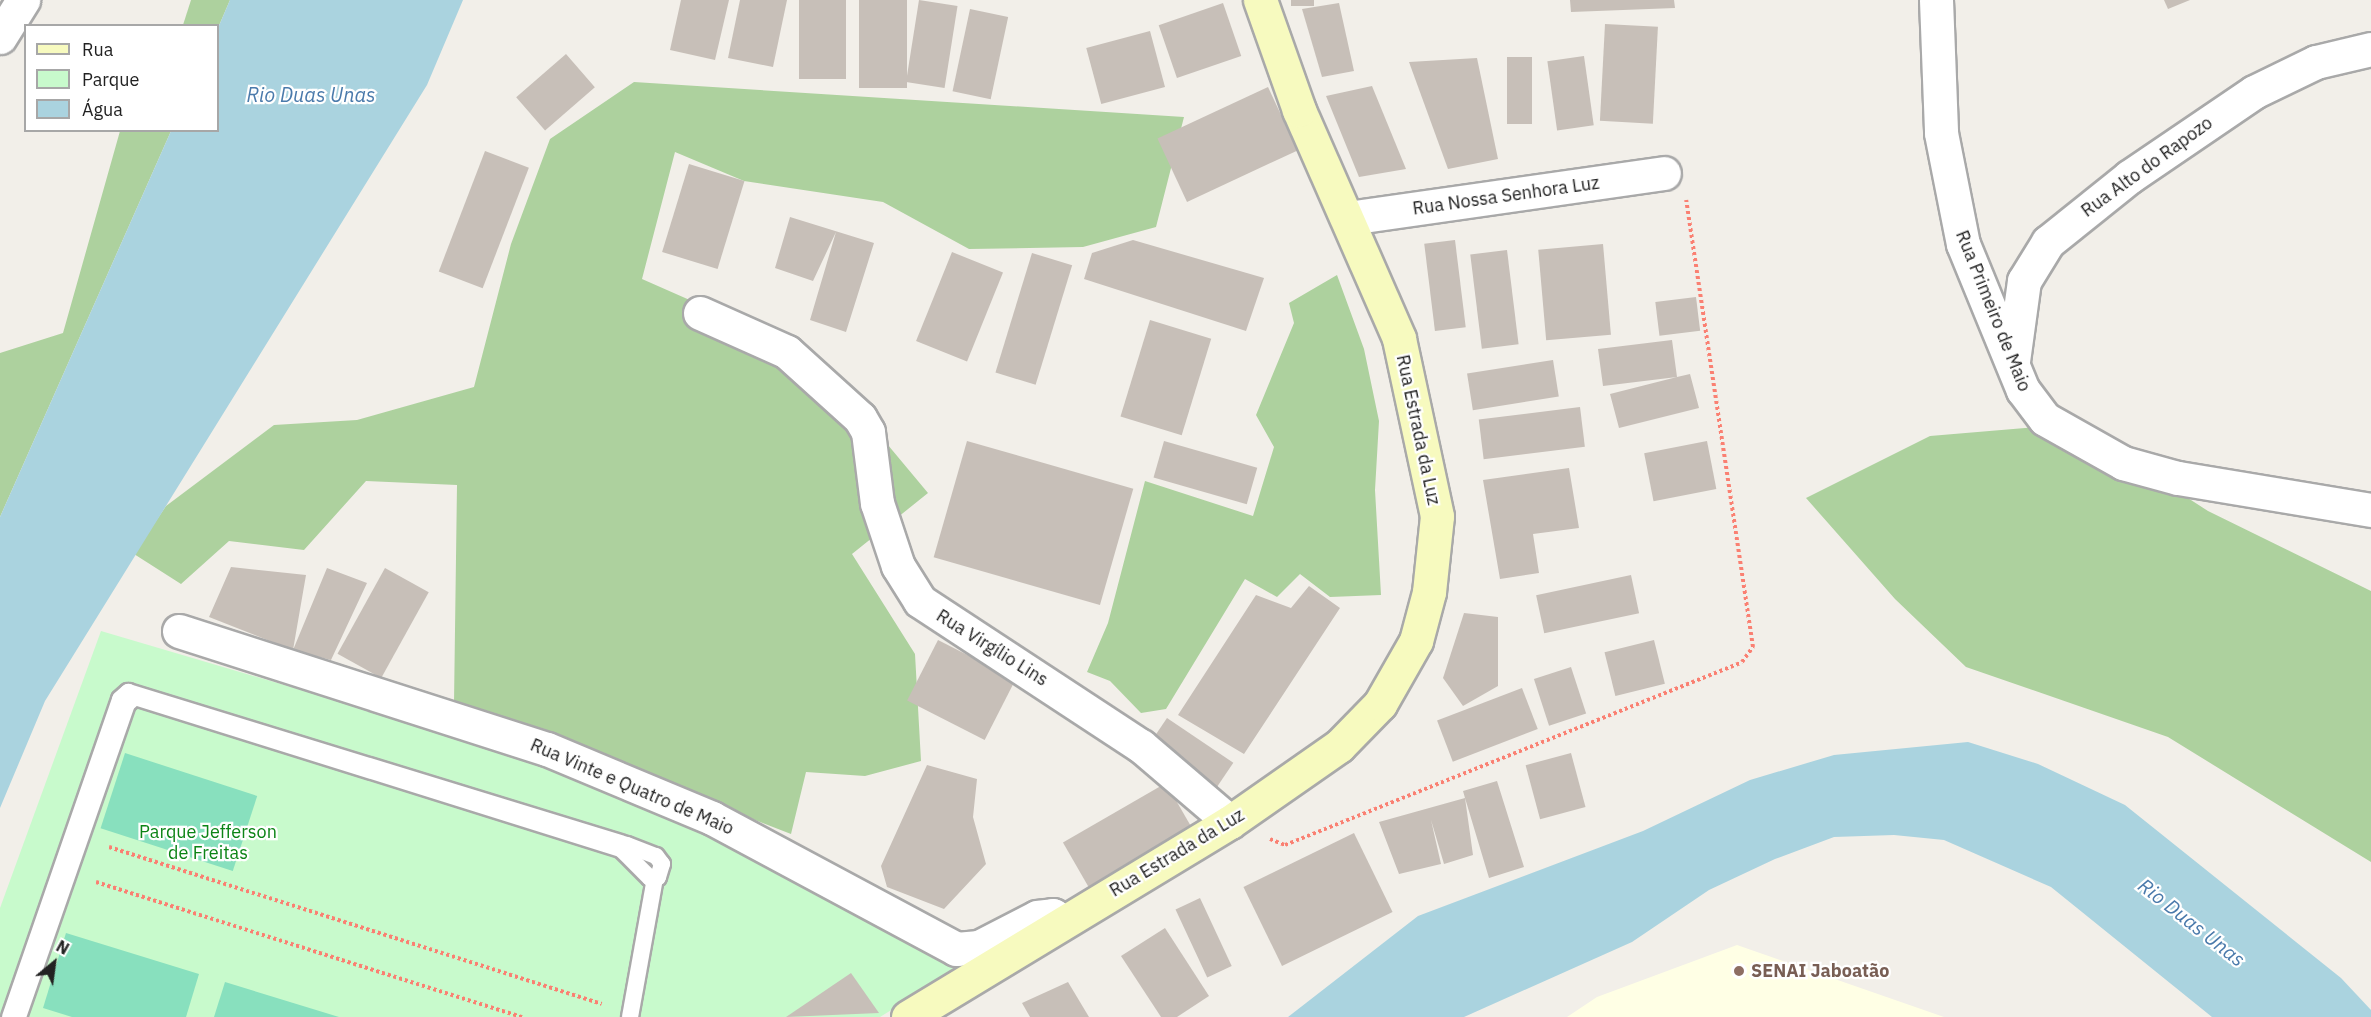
<!DOCTYPE html>
<meta charset="utf-8">
<style>
body{margin:0}
#map{position:relative;width:2371px;height:1017px;overflow:hidden;background:#f2efe9;font-family:"IBM Plex Sans",sans-serif}
div>[style]{position:absolute}
.education>*{inset:0;background:#ffffe5}
.forest>*{inset:0;background:#add19e}
.park>*{inset:0;background:#c8facc}
.pitch>*{inset:0;background:#88e0be;transform-origin:0 0}
.water>*{inset:0;background:#aad3df}
.building>*{inset:0;background:#c7bfb8;transform-origin:0 0}
.path>*{height:4px;margin-top:-2px;transform-origin:0;background:repeating-linear-gradient(90deg,#fa8072 0 3px,transparent 0 6px)}
.roads{filter:drop-shadow(2px 0 #a9a9a9) drop-shadow(-2px 0 #a9a9a9) drop-shadow(0 2px #a9a9a9) drop-shadow(0 -2px #a9a9a9)}
.service>*{height:16px;margin:-8px;padding:0 8px;transform-origin:8px;border-radius:8px;background:#fff}
.minor>*{height:33px;margin:-16.5px;padding:0 16.5px;transform-origin:16.5px;border-radius:16.5px;background:#fff}
.secondary>*{height:33px;margin:-16.5px;padding:0 16.5px;transform-origin:16.5px;border-radius:16.5px;background:#f7fabf}
.dots>*{width:16px;height:16px;translate:-50% -50%;box-sizing:border-box;border:3px solid #fff;border-radius:50%}
span{translate:-50% -50%;white-space:nowrap;text-align:center;line-height:1.15;-webkit-text-stroke:4.5px #fff;paint-order:stroke}
.street-label{font-size:18px;color:#222}
.park-label{font-size:18px;color:#0c8416}
.education-label{font-size:18px;color:#785e54;font-weight:700}
.left{translate:0 -50%;text-align:left}
.water-label{font-size:20px;color:#4a7aab;font-style:italic}
.legend{position:absolute;left:24px;top:24px;width:195px;height:108px;box-sizing:border-box;background:#fff;border:2px solid #a7a7a7;margin:0;padding:8px 10px;list-style:none;font-size:18px;color:#222}
.legend li{display:flex;align-items:center;gap:12px;height:30px}
.legend b{width:30px;border:2px solid #a7a7a7}
.north{position:absolute;left:24px;top:933px;width:60px;height:60px;-webkit-text-stroke:4px #fff;paint-order:stroke;rotate:29deg;font-size:16px;font-weight:700;line-height:24px;text-align:center;color:#222}
.north::after{content:'';display:block;margin:auto;width:21px;height:27px;background:#222;clip-path:polygon(50% 0,100% 100%,50% 72%,0 100%)}
</style>
<div id="map">
<div class="education">
<div style="clip-path:polygon(1737px 945px,1944px 1017px,1567px 1017px,1597px 997px)"></div>
</div>
<div class="forest">
<div style="clip-path:polygon(191px 0,230px 0,218px 28px,183px 25px)"></div>
<div style="clip-path:polygon(634px 82px,1184px 117px,1156px 227px,1083px 247px,969px 249px,883px 202px,744px 181px,675px 152px,642px 279px,812px 354px,928px 493px,852px 554px,915px 654px,921px 761px,865px 776px,806px 772px,791px 834px,454px 703px,457px 485px,366px 481px,304px 550px,229px 541px,181px 584px,134px 554px,166px 506px,274px 425px,357px 420px,474px 387px,511px 244px,550px 139px)"></div>
<div style="clip-path:polygon(120px 131px,171px 131px,0 517px,0 353px,63px 333px)"></div>
<div style="clip-path:polygon(1337px 275px,1364px 349px,1379px 421px,1375px 490px,1381px 595px,1330px 597px,1300px 574px,1277px 597px,1245px 579px,1166px 709px,1141px 713px,1110px 681px,1087px 672px,1108px 623px,1145px 481px,1253px 516px,1274px 447px,1256px 415px,1294px 323px,1289px 303px)"></div>
<div style="clip-path:polygon(2073px 424px,2208px 511px,2371px 591px,2371px 862px,2168px 737px,1966px 667px,1895px 599px,1806px 498px,1930px 436px)"></div>
</div>
<div class="park">
<div style="clip-path:polygon(101px 631px,522px 755px,725px 837px,956px 970px,880px 1017px,0 1017px,0 908px)"></div>
</div>
<div class="pitch">
<div style="left:125px;top:753px;width:139px;height:79px;rotate:18deg"></div>
<div style="clip-path:polygon(66px 933px,199px 974px,186px 1017px,72px 1017px,43px 1008px)"></div>
<div style="clip-path:polygon(225px 982px,339px 1017px,214px 1017px)"></div>
</div>
<div class="water">
<div style="clip-path:polygon(230px 0,463px 0,427px 85px,45px 701px,0 808px,0 517px,171px 131px,218px 130px,218px 28px)"></div>
<div style="clip-path:polygon(1968px 742px,2038px 764px,2125px 805px,2341px 978px,2371px 1010px,2371px 1017px,2212px 1017px,2051px 887px,1944px 840px,1894px 835px,1834px 837px,1775px 859px,1709px 890px,1632px 942px,1464px 1017px,1288px 1017px,1418px 916px,1643px 831px,1750px 780px,1834px 755px)"></div>
</div>
<div class="building">
<div style="clip-path:polygon(681px 0,729px 0,715px 60px,670px 50px)"></div>
<div style="clip-path:polygon(740px 0,787px 0,773px 67px,728px 58px)"></div>
<div style="left:799px;top:0;width:47px;height:79px"></div>
<div style="left:859px;top:0;width:48px;height:88px"></div>
<div style="left:919px;top:0;width:39px;height:83px;rotate:9deg"></div>
<div style="left:1291px;top:0;width:23px;height:6px"></div>
<div style="clip-path:polygon(1570px 0,1674px 0,1675px 8px,1571px 12px)"></div>
<div style="clip-path:polygon(2164px 0,2190px 0,2168px 9px)"></div>
<div style="left:1223px;top:3px;width:56px;height:68px;rotate:71deg"></div>
<div style="clip-path:polygon(1339px 3px,1354px 71px,1322px 77px,1302px 9px)"></div>
<div style="left:970px;top:9px;width:39px;height:84px;rotate:12deg"></div>
<div style="left:1605px;top:24px;width:53px;height:97px;rotate:3deg"></div>
<div style="left:1150px;top:31px;width:58px;height:66px;rotate:75deg"></div>
<div style="left:566px;top:54px;width:44px;height:66px;rotate:49deg"></div>
<div style="left:1584px;top:56px;width:70px;height:37px;rotate:82deg"></div>
<div style="left:1507px;top:57px;width:25px;height:67px"></div>
<div style="clip-path:polygon(1477px 58px,1498px 159px,1448px 169px,1409px 62px)"></div>
<div style="clip-path:polygon(1372px 86px,1406px 169px,1359px 177px,1326px 96px)"></div>
<div style="left:1268px;top:87px;width:70px;height:122px;rotate:65deg"></div>
<div style="left:485px;top:151px;width:47px;height:129px;rotate:21deg"></div>
<div style="left:689px;top:164px;width:58px;height:92px;rotate:17deg"></div>
<div style="clip-path:polygon(790px 217px,874px 243px,846px 332px,810px 320px,836px 232px,813px 281px,775px 268px)"></div>
<div style="clip-path:polygon(1133px 240px,1264px 278px,1246px 331px,1084px 279px,1092px 253px)"></div>
<div style="left:1455px;top:240px;width:88px;height:31px;rotate:83deg"></div>
<div style="left:1603px;top:244px;width:91px;height:65px;rotate:85deg"></div>
<div style="left:1507px;top:250px;width:95px;height:37px;rotate:83deg"></div>
<div style="left:952px;top:252px;width:55px;height:96px;rotate:22deg"></div>
<div style="left:1032px;top:253px;width:42px;height:125px;rotate:17deg"></div>
<div style="left:1696px;top:297px;width:34px;height:41px;rotate:83deg"></div>
<div style="left:1150px;top:320px;width:64px;height:101px;rotate:17deg"></div>
<div style="clip-path:polygon(1672px 340px,1677px 377px,1690px 374px,1699px 408px,1619px 428px,1610px 394px,1677px 377px,1603px 386px,1598px 349px)"></div>
<div style="left:1553px;top:360px;width:37px;height:87px;rotate:81deg"></div>
<div style="left:1580px;top:407px;width:40px;height:102px;rotate:83deg"></div>
<div style="left:967px;top:441px;width:173px;height:121px;rotate:16deg"></div>
<div style="left:1164px;top:441px;width:97px;height:38px;rotate:16deg"></div>
<div style="left:1707px;top:441px;width:49px;height:64px;rotate:79deg"></div>
<div style="clip-path:polygon(1569px 468px,1579px 528px,1533px 534px,1539px 573px,1500px 579px,1483px 480px)"></div>
<div style="clip-path:polygon(231px 567px,306px 575px,293px 650px,327px 568px,367px 583px,331px 660px,293px 650px,209px 617px)"></div>
<div style="left:385px;top:568px;width:50px;height:98px;rotate:29deg"></div>
<div style="left:1631px;top:575px;width:39px;height:97px;rotate:78deg"></div>
<div style="clip-path:polygon(1309px 586px,1340px 608px,1244px 754px,1178px 715px,1256px 595px,1291px 608px)"></div>
<div style="clip-path:polygon(1464px 613px,1498px 617px,1498px 686px,1463px 706px,1443px 678px)"></div>
<div style="left:938px;top:640px;width:87px;height:68px;rotate:27deg"></div>
<div style="left:1654px;top:640px;width:45px;height:51px;rotate:76deg"></div>
<div style="left:1571px;top:667px;width:49px;height:39px;rotate:72deg"></div>
<div style="left:1522px;top:688px;width:44px;height:91px;rotate:69deg"></div>
<div style="left:1167px;top:718px;width:80px;height:32px;rotate:34deg"></div>
<div style="left:1571px;top:753px;width:56px;height:47px;rotate:75deg"></div>
<div style="clip-path:polygon(927px 765px,977px 779px,973px 817px,986px 864px,944px 909px,887px 887px,881px 866px)"></div>
<div style="clip-path:polygon(1497px 781px,1524px 867px,1489px 878px,1465px 798px,1473px 855px,1444px 864px,1431px 820px,1441px 864px,1399px 874px,1379px 822px,1465px 798px,1463px 791px)"></div>
<div style="left:1166px;top:783px;width:51px;height:119px;rotate:60deg"></div>
<div style="left:1354px;top:833px;width:88px;height:123px;rotate:64deg"></div>
<div style="left:1200px;top:898px;width:75px;height:27px;rotate:65deg"></div>
<div style="clip-path:polygon(1165px 928px,1209px 996px,1177px 1017px,1161px 1017px,1121px 956px)"></div>
<div style="clip-path:polygon(851px 973px,879px 1013px,786px 1017px)"></div>
<div style="clip-path:polygon(1068px 982px,1089px 1017px,1030px 1017px,1022px 1003px)"></div>
</div>
<div class="path">
<div style="left:1270px;top:839px;width:16px;rotate:22deg"></div>
<div style="left:1285px;top:845px;width:492px;rotate:-21.8deg"></div>
<div style="left:1742px;top:662px;width:19px;rotate:-54deg"></div>
<div style="left:1753px;top:647px;width:452px;rotate:-98.5deg"></div>
<div style="left:109px;top:847px;width:517px;rotate:17.66deg"></div>
<div style="left:96px;top:882px;width:447px;rotate:17.6deg"></div>
</div>
<div class="roads">
<div class="service">
<div style="left:10px;top:1017px;width:336px;rotate:-70.9deg"></div>
<div style="left:120px;top:699px;width:11px;rotate:-41deg"></div>
<div style="left:128px;top:692px;width:522px;rotate:17.05deg"></div>
<div style="left:627px;top:845px;width:31px;rotate:21deg"></div>
<div style="left:656px;top:856px;width:10px;rotate:53deg"></div>
<div style="left:662px;top:864px;width:14px;rotate:107deg"></div>
<div style="left:658px;top:877px;width:8px;rotate:173deg"></div>
<div style="left:650px;top:878px;width:41px;rotate:-135deg"></div>
<div style="left:621px;top:849px;width:509px;rotate:-162.63deg"></div>
<div style="left:135px;top:697px;width:11px;rotate:139deg"></div>
<div style="left:127px;top:704px;width:331px;rotate:109.2deg"></div>
<div style="left:630px;top:1017px;width:141px;rotate:-79.8deg"></div>
</div>
<div class="minor">
<div style="left:1936px;top:0;width:133px;rotate:87.8deg"></div>
<div style="left:1941px;top:133px;width:113px;rotate:78.8deg"></div>
<div style="left:1963px;top:244px;width:158px;rotate:67.7deg"></div>
<div style="left:2023px;top:390px;width:36px;rotate:53deg"></div>
<div style="left:2045px;top:419px;width:90px;rotate:29.4deg"></div>
<div style="left:2123px;top:463px;width:57px;rotate:15.3deg"></div>
<div style="left:2178px;top:478px;width:196px;rotate:9.4deg"></div>
<div style="left:0;top:37px;width:44px;rotate:-58.1deg"></div>
<div style="left:1348px;top:218px;width:319px;rotate:-8.1deg"></div>
<div style="left:700px;top:313px;width:95px;rotate:24.1deg"></div>
<div style="left:787px;top:352px;width:98px;rotate:42.1deg"></div>
<div style="left:860px;top:418px;width:16px;rotate:60deg"></div>
<div style="left:868px;top:432px;width:72px;rotate:82.8deg"></div>
<div style="left:877px;top:503px;width:66px;rotate:71.6deg"></div>
<div style="left:898px;top:566px;width:41px;rotate:57.8deg"></div>
<div style="left:920px;top:601px;width:264px;rotate:33.3deg"></div>
<div style="left:1141px;top:746px;width:117px;rotate:40.5deg"></div>
<div style="left:2013px;top:361px;width:81px;rotate:-82.2deg"></div>
<div style="left:2024px;top:281px;width:46px;rotate:-58.4deg"></div>
<div style="left:2048px;top:242px;width:104px;rotate:-38.7deg"></div>
<div style="left:2129px;top:177px;width:151px;rotate:-34.2deg"></div>
<div style="left:2254px;top:92px;width:69px;rotate:-25.8deg"></div>
<div style="left:2316px;top:62px;width:57px;rotate:-13.3deg"></div>
<div style="left:179px;top:631px;width:386px;rotate:17.8deg"></div>
<div style="left:547px;top:749px;width:179px;rotate:22.7deg"></div>
<div style="left:712px;top:818px;width:277px;rotate:28.2deg"></div>
<div style="left:956px;top:949px;width:23px;rotate:-5deg"></div>
<div style="left:979px;top:947px;width:65px;rotate:-27.3deg"></div>
<div style="left:1037px;top:917px;width:16px;rotate:-7deg"></div>
<div style="left:1053px;top:915px;width:12px;rotate:35deg"></div>
</div>
<div class="secondary">
<div style="left:908px;top:1017px;width:376px;rotate:-31.2deg"></div>
<div style="left:1230px;top:822px;width:133px;rotate:-34.9deg"></div>
<div style="left:1339px;top:746px;width:59px;rotate:-45.7deg"></div>
<div style="left:1380px;top:704px;width:73px;rotate:-60.3deg"></div>
<div style="left:1416px;top:641px;width:51px;rotate:-75.1deg"></div>
<div style="left:1429px;top:592px;width:76px;rotate:-84deg"></div>
<div style="left:1437px;top:516px;width:182px;rotate:-102.1deg"></div>
<div style="left:1399px;top:338px;width:249px;rotate:-113.7deg"></div>
<div style="left:1299px;top:110px;width:117px;rotate:-109.5deg"></div>
</div>
</div>
<div class="dots">
<div style="left:1739px;top:971px;background:#8d6e63"></div>
</div>
<div class="street-label">
<span style="left:2147px;top:167px;rotate:-36deg">Rua Alto do Rapozo</span>
<span style="left:1506px;top:196px;rotate:-8deg">Rua Nossa Senhora Luz</span>
<span style="left:1993px;top:311px;rotate:68deg">Rua Primeiro de Maio</span>
<span style="left:1418px;top:430px;rotate:78deg">Rua Estrada da Luz</span>
<span style="left:992px;top:648px;rotate:32deg">Rua Virgílio Lins</span>
<span style="left:632px;top:787px;rotate:23deg">Rua Vinte e Quatro de Maio</span>
<span style="left:1177px;top:853px;rotate:-31deg">Rua Estrada da Luz</span>
</div>
<div class="park-label">
<span style="left:208px;top:843px">Parque Jefferson<br>de Freitas</span>
</div>
<div class="education-label">
<span class="left" style="left:1751px;top:971px">SENAI Jaboatão</span>
</div>
<div class="water-label">
<span style="left:311px;top:94px">Rio Duas Unas</span>
<span style="left:2192px;top:922px;rotate:38deg">Rio Duas Unas</span>
</div>
<ul class="legend">
<li><b style="height:8px;background:#f7fabf"></b>Rua</li>
<li><b style="height:16px;background:#c8facc"></b>Parque</li>
<li><b style="height:16px;background:#aad3df"></b>Água</li>
</ul>
<div class="north">N</div>
</div>
